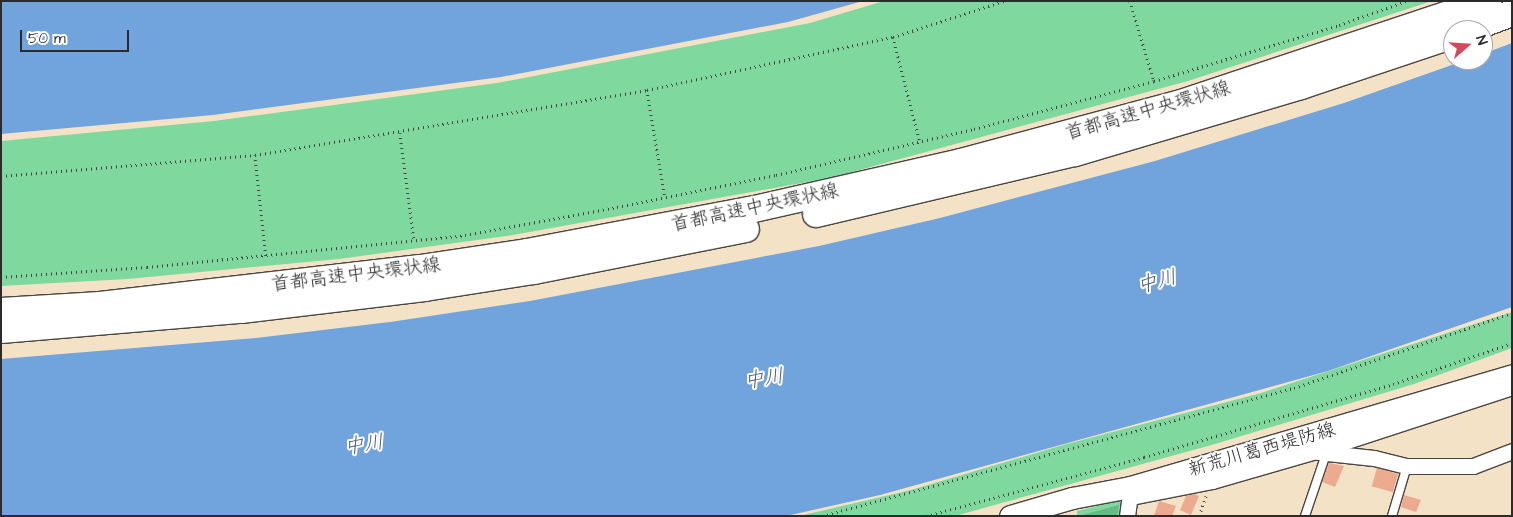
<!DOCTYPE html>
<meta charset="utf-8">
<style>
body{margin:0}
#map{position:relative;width:1513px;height:517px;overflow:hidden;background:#f4e2c7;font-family:"Architects Daughter","Klee One",sans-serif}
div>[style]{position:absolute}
.green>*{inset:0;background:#7fd99f}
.forest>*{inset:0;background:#67b986}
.water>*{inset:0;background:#71a3dc}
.building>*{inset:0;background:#ecaa8f;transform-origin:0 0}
.path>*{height:2.5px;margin-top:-1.25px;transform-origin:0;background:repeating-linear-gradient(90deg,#494642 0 1px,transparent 0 5px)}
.roads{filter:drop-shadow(1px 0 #494642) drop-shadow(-1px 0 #494642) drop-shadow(0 1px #494642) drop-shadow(0 -1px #494642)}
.lane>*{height:8px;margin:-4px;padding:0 4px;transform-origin:4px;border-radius:4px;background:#fff}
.street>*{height:15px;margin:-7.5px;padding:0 7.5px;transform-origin:7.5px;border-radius:7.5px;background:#fff}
.secondary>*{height:21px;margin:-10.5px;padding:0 10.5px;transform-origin:10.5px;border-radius:10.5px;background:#fff}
.highway>*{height:26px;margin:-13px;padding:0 13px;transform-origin:13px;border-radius:13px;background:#fff}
span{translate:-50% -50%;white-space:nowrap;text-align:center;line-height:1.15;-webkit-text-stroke:4px #fff;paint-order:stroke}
.street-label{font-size:19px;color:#2b2b2b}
.water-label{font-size:20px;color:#475b72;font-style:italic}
.frame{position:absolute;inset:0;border:2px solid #2b2b2b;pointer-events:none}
.north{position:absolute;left:1443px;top:20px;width:50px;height:50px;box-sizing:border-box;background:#fff;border:1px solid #aaa;border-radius:50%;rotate:71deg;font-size:14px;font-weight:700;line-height:20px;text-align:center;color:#2b2b2b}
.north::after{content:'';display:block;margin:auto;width:18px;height:22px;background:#d1495b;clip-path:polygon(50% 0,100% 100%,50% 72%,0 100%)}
.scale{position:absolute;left:20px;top:30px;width:109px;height:22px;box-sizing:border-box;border:2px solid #2b2b2b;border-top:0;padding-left:6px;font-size:15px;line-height:18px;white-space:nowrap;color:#2b2b2b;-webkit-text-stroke:4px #fff;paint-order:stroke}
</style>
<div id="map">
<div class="green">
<div style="clip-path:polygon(884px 1px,1432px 1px,1188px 81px,830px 178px,513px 235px,339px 259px,128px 279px,1px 286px,1px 141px,214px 121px,497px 83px,810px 23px)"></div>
<div style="clip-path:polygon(1512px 312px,1512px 348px,1414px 384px,1215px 444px,955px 516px,799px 516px,911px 490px,1063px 445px,1261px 393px)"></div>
<div style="clip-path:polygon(1124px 499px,1122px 516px,1077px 516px,1077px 511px)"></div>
</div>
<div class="forest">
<div style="clip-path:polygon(1119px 505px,1117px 516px,1083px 516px,1082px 515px)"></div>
</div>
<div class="water">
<div style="clip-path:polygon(1px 1px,863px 1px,788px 22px,501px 77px,213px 115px,1px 134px)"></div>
<div style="clip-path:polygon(1512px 43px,1512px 307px,1328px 371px,880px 495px,786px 516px,1px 516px,1px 359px,256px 338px,390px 322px,530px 301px,819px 246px,940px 218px,1155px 161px,1344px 103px,1466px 60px,1483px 60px,1483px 54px)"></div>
</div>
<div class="building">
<div style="clip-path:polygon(1329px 463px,1344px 466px,1335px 487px,1322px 482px)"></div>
<div style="left:1377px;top:468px;width:22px;height:19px;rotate:16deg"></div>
<div style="clip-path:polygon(1194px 494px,1199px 496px,1191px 515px,1180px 510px,1186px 496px)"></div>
<div style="clip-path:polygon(1404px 495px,1421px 500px,1416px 512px,1401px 507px)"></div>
<div style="clip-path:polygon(1159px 501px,1176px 506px,1172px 516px,1154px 516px)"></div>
</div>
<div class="path">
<div style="left:1130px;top:1px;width:84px;rotate:73.3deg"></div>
<div style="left:893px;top:37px;width:108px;rotate:75.6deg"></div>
<div style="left:647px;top:90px;width:109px;rotate:80.5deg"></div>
<div style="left:400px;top:133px;width:108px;rotate:82.5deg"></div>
<div style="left:255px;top:155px;width:102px;rotate:83.8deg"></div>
<div style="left:1px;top:176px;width:255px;rotate:-4.7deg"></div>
<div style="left:255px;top:155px;width:397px;rotate:-9.4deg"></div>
<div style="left:647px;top:90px;width:252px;rotate:-12.2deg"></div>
<div style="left:893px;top:37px;width:117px;rotate:-18deg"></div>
<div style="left:1px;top:277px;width:146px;rotate:-3.9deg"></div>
<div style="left:147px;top:267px;width:320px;rotate:-5.7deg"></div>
<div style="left:465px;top:235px;width:155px;rotate:-10.4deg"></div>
<div style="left:617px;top:207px;width:162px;rotate:-11.4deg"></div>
<div style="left:776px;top:175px;width:203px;rotate:-13.1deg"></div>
<div style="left:974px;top:129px;width:186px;rotate:-14.9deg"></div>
<div style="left:1154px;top:81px;width:193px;rotate:-16.8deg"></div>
<div style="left:1339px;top:25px;width:71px;rotate:-19.7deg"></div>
<div style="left:822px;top:516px;width:489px;rotate:-15.2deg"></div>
<div style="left:1294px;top:388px;width:231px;rotate:-19deg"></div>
<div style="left:926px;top:516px;width:226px;rotate:-15.1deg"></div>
<div style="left:1144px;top:457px;width:259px;rotate:-16.3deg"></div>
<div style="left:1393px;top:384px;width:126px;rotate:-19deg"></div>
<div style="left:1199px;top:516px;width:21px;rotate:-71deg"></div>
</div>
<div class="roads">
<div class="lane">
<div style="left:1305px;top:516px;width:65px;rotate:-71.3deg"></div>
<div style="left:1392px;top:516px;width:52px;rotate:-73.3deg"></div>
</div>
<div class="street">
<div style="left:1318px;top:452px;width:56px;rotate:6.1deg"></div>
<div style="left:1374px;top:458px;width:34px;rotate:14deg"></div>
<div style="left:1407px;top:466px;width:66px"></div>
<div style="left:1473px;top:466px;width:42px;rotate:-21deg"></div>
<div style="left:1131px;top:497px;width:83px;rotate:-11.2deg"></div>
<div style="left:1212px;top:481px;width:108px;rotate:-16.1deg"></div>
<div style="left:1316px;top:451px;width:206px;rotate:-18.1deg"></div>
<div style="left:1127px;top:516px;width:27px;rotate:-82deg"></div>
</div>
<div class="secondary">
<div style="left:1010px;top:516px;width:65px;rotate:-16.2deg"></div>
<div style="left:1072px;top:498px;width:59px;rotate:-10.7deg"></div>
<div style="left:1130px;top:487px;width:398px;rotate:-16.3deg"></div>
</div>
<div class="highway">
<div style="left:1467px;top:30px;width:48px;rotate:-20.7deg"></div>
<div style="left:816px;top:214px;width:266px;rotate:-13.3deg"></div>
<div style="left:1075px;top:153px;width:236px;rotate:-16.5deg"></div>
<div style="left:1301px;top:86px;width:160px;rotate:-18.5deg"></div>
<div style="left:1px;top:311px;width:99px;rotate:-3.5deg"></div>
<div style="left:100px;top:305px;width:322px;rotate:-6.6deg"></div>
<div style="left:420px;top:268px;width:108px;rotate:-8.5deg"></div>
<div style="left:527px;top:252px;width:227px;rotate:-10.7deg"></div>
<div style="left:750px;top:210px;width:216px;rotate:-12.8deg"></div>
<div style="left:961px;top:162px;width:225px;rotate:-15deg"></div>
<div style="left:1178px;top:104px;width:327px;rotate:-18.4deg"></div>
<div style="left:1px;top:330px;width:241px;rotate:-4.8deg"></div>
<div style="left:241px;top:310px;width:185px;rotate:-6.8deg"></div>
<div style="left:425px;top:288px;width:110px;rotate:-8.9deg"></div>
<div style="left:534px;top:271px;width:216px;rotate:-11.2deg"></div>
</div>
</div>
<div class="street-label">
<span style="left:1148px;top:111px;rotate:-16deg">首都高速中央環状線</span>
<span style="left:755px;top:208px;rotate:-12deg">首都高速中央環状線</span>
<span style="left:356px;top:275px;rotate:-7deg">首都高速中央環状線</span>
<span style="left:1262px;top:450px;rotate:-16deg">新荒川葛西堤防線</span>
</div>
<div class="water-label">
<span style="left:1157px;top:282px;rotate:-15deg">中川</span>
<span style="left:764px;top:379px;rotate:-9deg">中川</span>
<span style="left:364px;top:445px;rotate:-9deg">中川</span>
</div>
<div class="frame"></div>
<div class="north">N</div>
<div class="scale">50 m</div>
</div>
